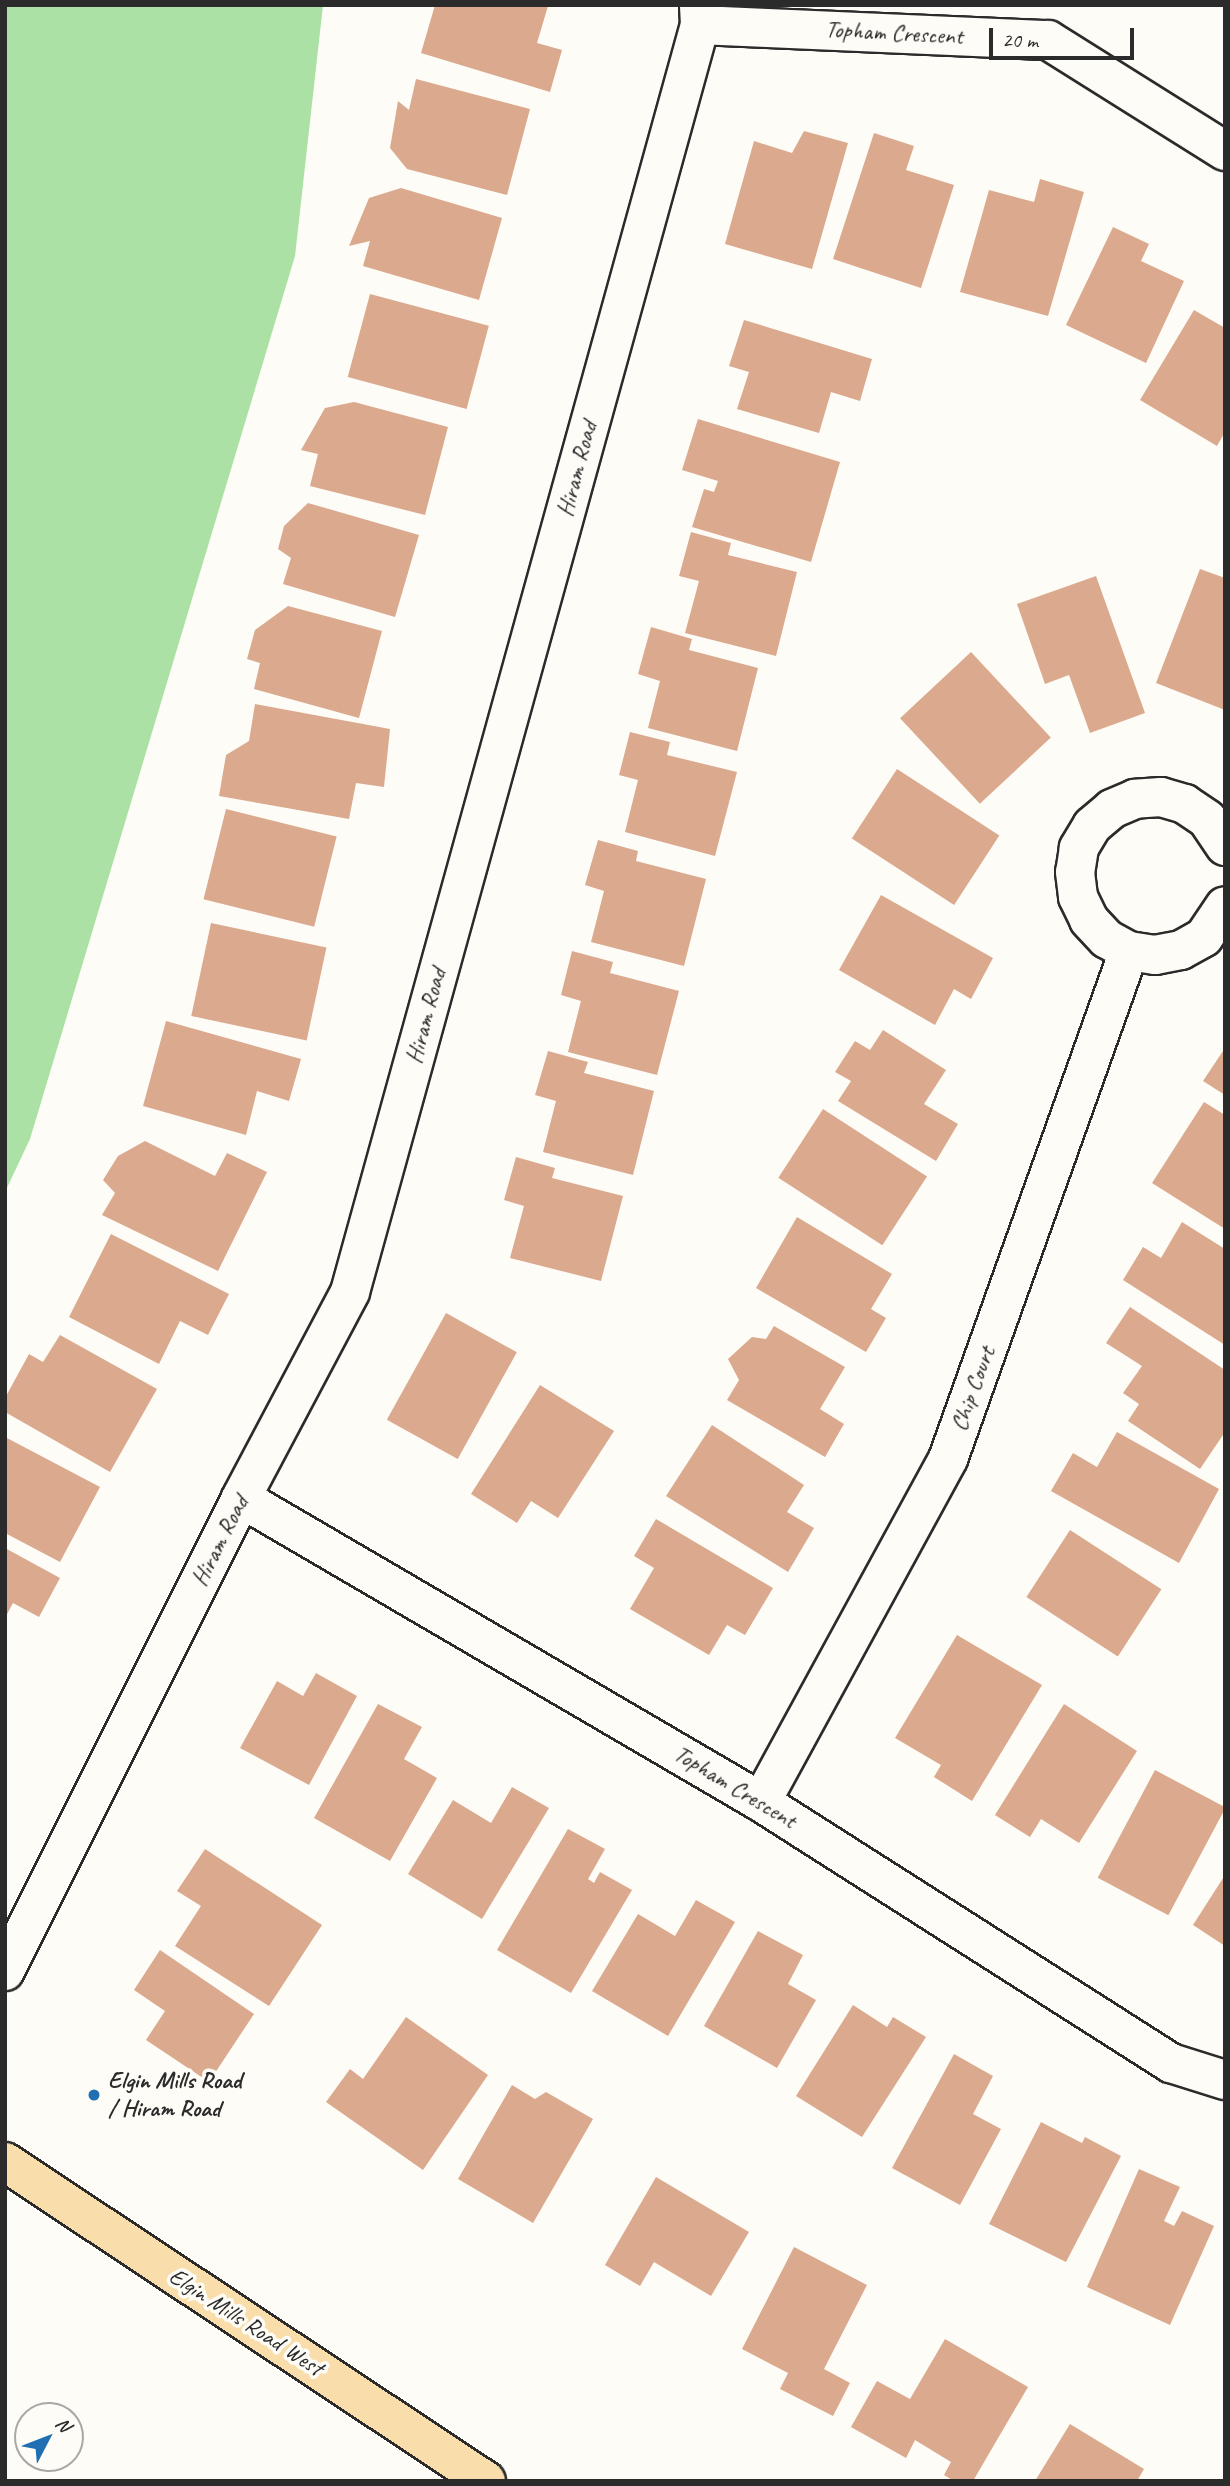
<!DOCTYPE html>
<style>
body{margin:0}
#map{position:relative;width:1230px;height:2486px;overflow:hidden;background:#fdfcf7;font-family:Caveat,sans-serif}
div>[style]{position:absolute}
.green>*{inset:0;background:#abe1a4}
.building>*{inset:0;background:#dba98d;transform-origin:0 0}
.roads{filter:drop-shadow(2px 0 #2b2b2b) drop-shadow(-2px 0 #2b2b2b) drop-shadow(0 2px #2b2b2b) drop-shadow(0 -2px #2b2b2b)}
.minor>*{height:38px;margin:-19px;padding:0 19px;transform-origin:19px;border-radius:19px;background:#fdfcf7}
.major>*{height:38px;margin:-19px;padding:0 19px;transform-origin:19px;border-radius:19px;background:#f9deab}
.dots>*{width:19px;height:19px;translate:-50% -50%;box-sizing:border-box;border:4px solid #fdfcf7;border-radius:50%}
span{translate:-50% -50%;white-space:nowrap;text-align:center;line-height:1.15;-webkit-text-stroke:7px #fdfcf7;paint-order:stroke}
.street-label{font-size:24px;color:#2b2b2b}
.poi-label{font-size:24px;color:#2b2b2b;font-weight:700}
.left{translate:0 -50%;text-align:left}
.frame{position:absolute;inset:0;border:7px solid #2b2b2b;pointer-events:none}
.north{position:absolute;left:14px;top:2402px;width:70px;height:70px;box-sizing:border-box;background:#fdfcf7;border:2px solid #a9a8a5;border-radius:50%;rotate:48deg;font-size:19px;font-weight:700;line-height:28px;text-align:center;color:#2b2b2b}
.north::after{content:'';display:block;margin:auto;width:24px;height:32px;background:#1f6fb2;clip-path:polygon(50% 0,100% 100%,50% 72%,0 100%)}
.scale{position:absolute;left:989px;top:28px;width:145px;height:32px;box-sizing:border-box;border:4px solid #2b2b2b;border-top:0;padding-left:9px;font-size:21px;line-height:24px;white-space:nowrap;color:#2b2b2b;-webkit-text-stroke:5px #fdfcf7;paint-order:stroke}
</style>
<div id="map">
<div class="green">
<div style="clip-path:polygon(5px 5px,323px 5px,295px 256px,30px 1139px,5px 1192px)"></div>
</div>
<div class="building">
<div style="clip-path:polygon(435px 5px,548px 6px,537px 43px,562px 50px,550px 92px,421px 53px)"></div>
<div style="clip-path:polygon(416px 79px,530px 109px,507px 195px,407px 169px,390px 148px,398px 101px,409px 110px)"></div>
<div style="clip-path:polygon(804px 131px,848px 143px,812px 269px,725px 244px,754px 141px,792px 153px)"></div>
<div style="clip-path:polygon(874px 133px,914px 146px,906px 170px,954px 185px,921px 288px,833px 259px)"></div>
<div style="clip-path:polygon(1040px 179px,1084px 192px,1048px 316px,960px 292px,989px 190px,1034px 202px)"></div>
<div style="clip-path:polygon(401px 188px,502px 218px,479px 300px,363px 266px,370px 241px,349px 246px,369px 198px)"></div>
<div style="clip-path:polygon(1113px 227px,1149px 244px,1141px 261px,1184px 281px,1146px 363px,1066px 325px)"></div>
<div style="left:370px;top:294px;width:123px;height:86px;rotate:15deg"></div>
<div style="clip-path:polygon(1194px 310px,1225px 328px,1225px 432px,1217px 446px,1140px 400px)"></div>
<div style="clip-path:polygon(744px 320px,872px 359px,860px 401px,831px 392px,819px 433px,737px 409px,749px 372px,729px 366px)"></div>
<div style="clip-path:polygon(354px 402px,448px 427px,425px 515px,310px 486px,318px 454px,301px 450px,325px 408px)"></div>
<div style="clip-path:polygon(698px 419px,840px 462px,811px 562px,692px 527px,704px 489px,714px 492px,718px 481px,682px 470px)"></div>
<div style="clip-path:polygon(308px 503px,419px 535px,395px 617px,283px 584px,291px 558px,278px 549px,284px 526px)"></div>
<div style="clip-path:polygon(691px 532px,731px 543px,728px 555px,797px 572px,776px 656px,685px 633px,699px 581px,679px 576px)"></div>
<div style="clip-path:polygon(1200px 569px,1225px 578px,1225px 710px,1156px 683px)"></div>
<div style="clip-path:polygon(1096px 576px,1145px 713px,1090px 733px,1069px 675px,1045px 684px,1017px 604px)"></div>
<div style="clip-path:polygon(288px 606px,382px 631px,359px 718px,254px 689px,260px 663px,247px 659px,255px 630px)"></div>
<div style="clip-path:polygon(651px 627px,692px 639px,689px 650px,758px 668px,737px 751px,648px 728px,660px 681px,638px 674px)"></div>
<div style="left:971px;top:652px;width:117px;height:97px;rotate:47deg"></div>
<div style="clip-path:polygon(255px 704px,390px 729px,384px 787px,356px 783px,349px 819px,219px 796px,226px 755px,249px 741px)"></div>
<div style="clip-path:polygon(630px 732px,670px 742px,667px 755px,737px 772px,715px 856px,625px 832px,638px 780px,619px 775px)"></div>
<div style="left:897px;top:769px;width:122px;height:83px;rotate:33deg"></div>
<div style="left:226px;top:809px;width:114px;height:93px;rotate:14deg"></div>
<div style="clip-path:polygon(598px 840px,638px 851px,636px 861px,706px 879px,684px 966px,591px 942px,604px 891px,585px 885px)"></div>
<div style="clip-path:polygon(881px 895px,993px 958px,971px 999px,954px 989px,935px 1025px,839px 970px)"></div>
<div style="left:211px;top:923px;width:118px;height:95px;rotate:12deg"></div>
<div style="clip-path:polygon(572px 951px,613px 962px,610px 973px,679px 991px,657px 1075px,568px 1052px,581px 1001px,561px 995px)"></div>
<div style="clip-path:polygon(166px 1021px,301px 1059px,289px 1101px,257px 1091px,246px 1135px,143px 1106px)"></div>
<div style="clip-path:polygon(883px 1030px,946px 1070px,924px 1104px,958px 1124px,936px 1161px,838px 1101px,851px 1081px,835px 1072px,855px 1041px,870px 1050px)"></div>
<div style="clip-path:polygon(1225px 1048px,1225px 1095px,1203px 1081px)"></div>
<div style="clip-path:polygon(548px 1051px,588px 1062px,584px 1073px,654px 1091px,633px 1175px,543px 1152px,556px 1101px,535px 1095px)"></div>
<div style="clip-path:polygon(1204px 1102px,1225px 1115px,1225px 1229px,1152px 1183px)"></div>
<div style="left:823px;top:1109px;width:124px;height:82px;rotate:33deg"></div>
<div style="clip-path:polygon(145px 1141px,215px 1176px,227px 1153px,267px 1172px,218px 1271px,102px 1215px,115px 1193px,103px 1180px,118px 1156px)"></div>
<div style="clip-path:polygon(516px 1157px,555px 1168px,552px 1178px,623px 1196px,601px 1281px,510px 1258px,524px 1206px,504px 1200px)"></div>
<div style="clip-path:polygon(797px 1217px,892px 1274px,871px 1309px,886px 1318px,866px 1352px,756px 1288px)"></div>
<div style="clip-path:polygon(1182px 1222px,1225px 1249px,1225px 1345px,1123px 1280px,1143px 1247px,1161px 1258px)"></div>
<div style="clip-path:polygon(111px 1234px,229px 1294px,208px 1335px,180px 1321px,159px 1364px,69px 1317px)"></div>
<div style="clip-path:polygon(1130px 1307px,1225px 1370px,1225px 1432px,1200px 1469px,1128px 1421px,1139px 1404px,1123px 1393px,1142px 1366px,1106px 1343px)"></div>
<div style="left:446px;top:1313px;width:81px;height:122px;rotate:29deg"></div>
<div style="clip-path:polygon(774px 1326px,845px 1367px,820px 1409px,844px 1424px,825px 1457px,727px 1400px,739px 1380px,728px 1359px,752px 1337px,766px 1339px)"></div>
<div style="clip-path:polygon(60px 1335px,157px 1389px,110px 1472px,5px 1412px,5px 1398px,29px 1354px,43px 1362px)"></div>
<div style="clip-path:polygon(540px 1385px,614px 1431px,558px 1518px,531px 1501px,517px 1523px,471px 1494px)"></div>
<div style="clip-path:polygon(712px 1425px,804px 1485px,787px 1512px,814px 1528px,788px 1572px,666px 1496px)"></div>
<div style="clip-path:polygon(1117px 1432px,1219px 1489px,1179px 1563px,1051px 1491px,1073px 1453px,1097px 1467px)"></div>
<div style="clip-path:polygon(5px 1437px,100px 1487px,60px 1562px,5px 1533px)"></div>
<div style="clip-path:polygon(656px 1519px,773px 1588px,745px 1635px,727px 1625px,709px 1655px,630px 1609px,654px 1568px,634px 1556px)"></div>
<div style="left:1070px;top:1530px;width:109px;height:80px;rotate:33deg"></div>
<div style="clip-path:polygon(5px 1548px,60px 1578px,39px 1617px,13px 1603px,5px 1618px)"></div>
<div style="clip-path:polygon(957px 1635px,1042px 1685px,972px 1801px,934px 1777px,941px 1765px,895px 1738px)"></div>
<div style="clip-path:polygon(316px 1673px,357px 1696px,309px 1785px,240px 1748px,277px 1681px,303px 1696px)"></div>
<div style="clip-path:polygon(378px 1704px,422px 1727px,404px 1759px,437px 1778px,390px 1861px,314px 1818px)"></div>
<div style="clip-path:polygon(1064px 1704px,1137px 1751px,1079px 1843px,1041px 1819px,1030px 1837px,995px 1815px)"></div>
<div style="left:1155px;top:1770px;width:80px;height:122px;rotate:28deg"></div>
<div style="clip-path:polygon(512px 1787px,549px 1808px,482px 1919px,408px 1874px,453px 1800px,491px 1823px)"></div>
<div style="clip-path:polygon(568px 1829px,605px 1849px,588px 1879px,594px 1883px,600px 1872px,632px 1890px,571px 1993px,497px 1950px)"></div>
<div style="clip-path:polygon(205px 1849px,322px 1925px,269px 2006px,175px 1946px,201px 1906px,177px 1891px)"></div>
<div style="clip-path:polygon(1225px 1875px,1225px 1946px,1193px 1925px)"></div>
<div style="clip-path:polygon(696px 1900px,735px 1922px,668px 2036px,592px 1991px,638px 1914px,675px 1936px)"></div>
<div style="clip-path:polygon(758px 1931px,803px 1955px,788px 1984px,816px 2000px,777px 2068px,704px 2026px)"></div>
<div style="clip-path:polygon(160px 1950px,254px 2014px,209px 2082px,146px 2040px,165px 2011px,134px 1990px)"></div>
<div style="clip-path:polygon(853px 2005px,887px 2027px,893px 2017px,926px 2037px,862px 2137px,796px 2096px)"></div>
<div style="clip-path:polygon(406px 2017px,488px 2075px,423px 2170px,326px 2102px,350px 2069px,363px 2079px)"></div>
<div style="clip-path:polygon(954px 2054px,993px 2076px,973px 2114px,1001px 2129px,960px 2205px,892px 2168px)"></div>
<div style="clip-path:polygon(512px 2085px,535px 2099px,546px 2092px,593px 2119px,533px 2223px,458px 2179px)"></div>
<div style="clip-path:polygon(1041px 2122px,1082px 2143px,1085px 2137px,1121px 2156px,1066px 2262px,989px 2224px)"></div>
<div style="clip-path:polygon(1139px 2169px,1180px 2187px,1164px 2221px,1174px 2226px,1182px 2211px,1214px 2226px,1170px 2325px,1087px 2287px)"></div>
<div style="clip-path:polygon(656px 2177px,749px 2232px,711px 2296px,654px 2262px,640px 2286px,605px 2265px)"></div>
<div style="clip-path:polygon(794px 2247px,867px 2285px,824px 2369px,850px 2383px,833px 2416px,780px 2389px,788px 2373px,742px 2349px)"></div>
<div style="clip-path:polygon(945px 2339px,1028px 2387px,973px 2481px,954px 2481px,944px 2475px,951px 2462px,915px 2440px,906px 2458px,851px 2427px,877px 2381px,910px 2399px)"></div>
<div style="clip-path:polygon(1070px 2424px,1144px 2469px,1137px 2481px,1035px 2481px)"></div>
</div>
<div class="roads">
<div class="minor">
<div style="left:700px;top:25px;width:348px;rotate:2.5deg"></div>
<div style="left:1048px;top:40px;width:209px;rotate:32.1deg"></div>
<div style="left:1225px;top:846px;width:32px;rotate:-124deg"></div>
<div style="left:1207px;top:819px;width:27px;rotate:-146deg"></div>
<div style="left:1185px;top:804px;width:25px;rotate:-164deg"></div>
<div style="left:1161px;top:797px;width:26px;rotate:176deg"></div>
<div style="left:1135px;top:799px;width:25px;rotate:157deg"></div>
<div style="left:1112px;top:809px;width:26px;rotate:140deg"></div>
<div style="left:1092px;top:826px;width:26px;rotate:121deg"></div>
<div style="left:1079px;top:848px;width:24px;rotate:99deg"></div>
<div style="left:1075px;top:872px;width:25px;rotate:83deg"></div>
<div style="left:1078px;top:897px;width:25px;rotate:64deg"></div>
<div style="left:1089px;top:920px;width:26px;rotate:47deg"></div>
<div style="left:1107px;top:939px;width:25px;rotate:29deg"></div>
<div style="left:1129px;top:951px;width:26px;rotate:9deg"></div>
<div style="left:1155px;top:955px;width:26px;rotate:-11deg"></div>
<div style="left:1181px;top:950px;width:26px;rotate:-29deg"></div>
<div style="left:1204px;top:937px;width:37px;rotate:-56deg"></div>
<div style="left:241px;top:1498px;width:602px;rotate:30.31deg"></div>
<div style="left:761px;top:1802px;width:486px;rotate:32.5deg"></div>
<div style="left:1171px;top:2063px;width:57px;rotate:17.5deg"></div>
<div style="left:761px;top:1802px;width:391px;rotate:-61.4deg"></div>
<div style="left:948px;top:1459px;width:539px;rotate:-70.39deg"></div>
<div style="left:5px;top:1971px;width:529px;rotate:-63.48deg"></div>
<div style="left:241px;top:1498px;width:233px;rotate:-62.1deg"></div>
<div style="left:350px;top:1292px;width:1314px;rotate:-74.56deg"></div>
<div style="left:700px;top:25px;width:20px;rotate:-93deg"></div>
</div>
<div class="major">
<div style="left:5px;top:2162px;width:577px;rotate:33.55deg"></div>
</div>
</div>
<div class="dots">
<div style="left:94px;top:2095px;background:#1f6fb2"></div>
</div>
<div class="street-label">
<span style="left:894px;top:33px;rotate:3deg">Topham Crescent</span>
<span style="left:577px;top:469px;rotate:-75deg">Hiram Road</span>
<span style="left:426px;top:1016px;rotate:-75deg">Hiram Road</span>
<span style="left:973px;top:1389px;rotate:-70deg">Chip Court</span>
<span style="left:220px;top:1541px;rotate:-63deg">Hiram Road</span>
<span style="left:735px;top:1787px;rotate:31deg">Topham Crescent</span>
<span style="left:246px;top:2322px;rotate:33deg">Elgin Mills Road West</span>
</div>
<div class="poi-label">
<span class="left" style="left:108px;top:2095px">Elgin Mills Road<br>/ Hiram Road</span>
</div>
<div class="frame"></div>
<div class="north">N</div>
<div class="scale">20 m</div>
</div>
